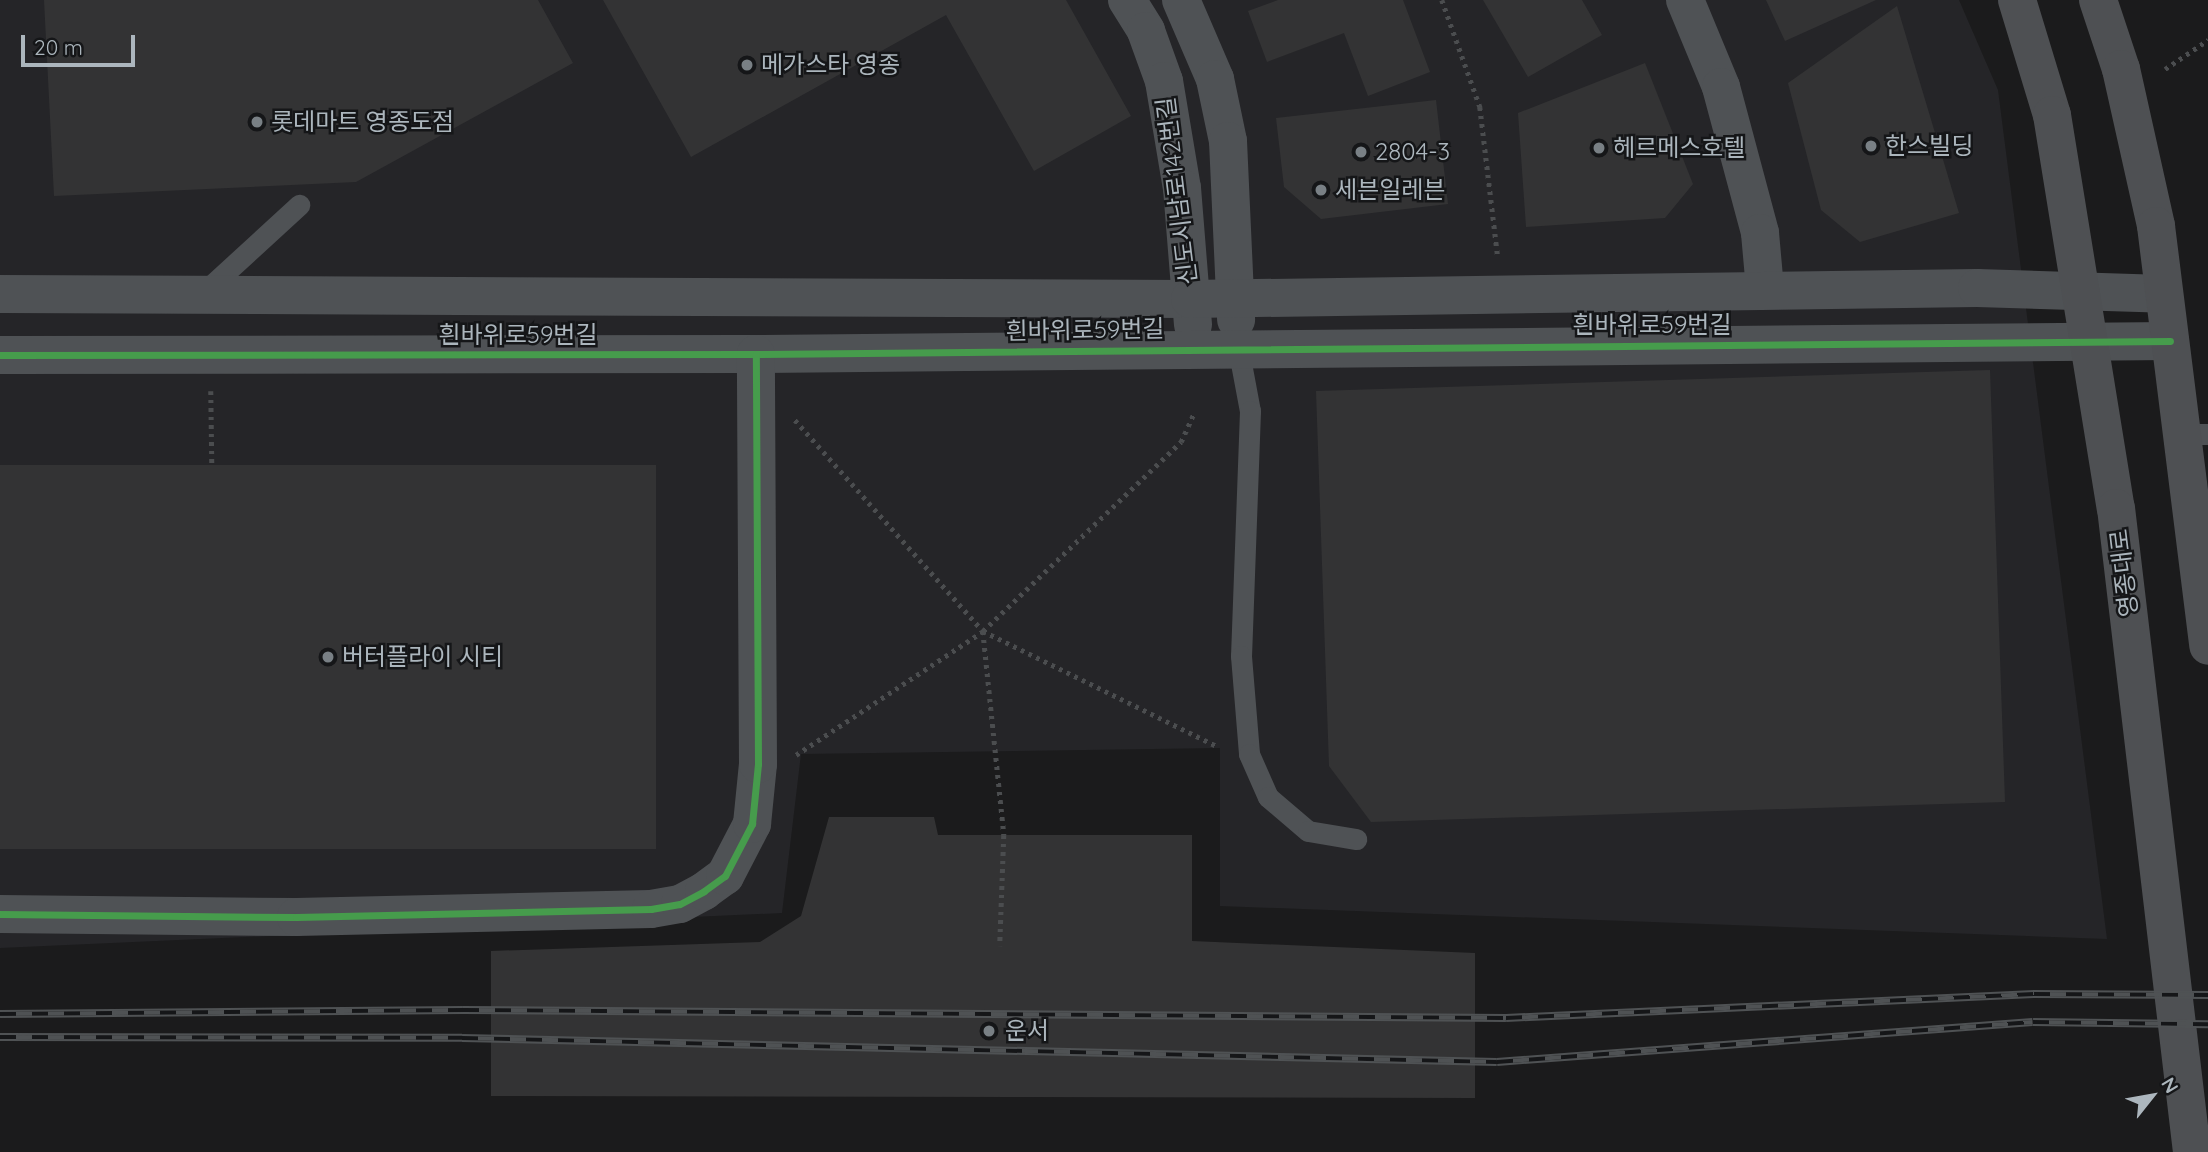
<!DOCTYPE html>
<meta charset="utf-8">
<style>
body{margin:0}
#map{position:relative;width:2208px;height:1152px;overflow:hidden;background:#1b1b1c;font-family:Quicksand,"Noto Sans KR",sans-serif}
div>[style]{position:absolute}
.built>*{inset:0;background:#252528}
.building>*{inset:0;background:#333334;transform-origin:0 0}
.path>*{height:4.5px;margin-top:-2.25px;transform-origin:0;background:repeating-linear-gradient(90deg,#4b4d4f 0 3.5px,transparent 0 8.5px)}
.service>*{height:21px;margin:-10.5px;padding:0 10.5px;transform-origin:10.5px;border-radius:10.5px;background:#4f5255}
.minor>*{height:38px;margin:-19px;padding:0 19px;transform-origin:19px;border-radius:19px;background:#4f5255}
.secondary>*{height:38px;margin:-19px;padding:0 19px;transform-origin:19px;border-radius:19px;background:#4e5053}
.rail>*{height:8px;margin-top:-4px;transform-origin:0;background:repeating-linear-gradient(90deg,#151618 0 16px,#4f5254 0 32px);box-sizing:border-box;border-block:2px solid #4f5254}
.cycleway>*{height:7px;margin:-3.5px;padding:0 3.5px;transform-origin:3.5px;border-radius:3.5px;background:#469c4c}
.dots>*{width:19px;height:19px;translate:-50% -50%;box-sizing:border-box;border:4px solid #151618;border-radius:50%}
span{translate:-50% -50%;white-space:nowrap;text-align:center;line-height:1.15;-webkit-text-stroke:5px #151618;paint-order:stroke}
.poi-label{font-size:24px;color:#acb6bd}
.left{translate:0 -50%;text-align:left}
.street-label{font-size:24px;color:#acb6bd}
.north{position:absolute;left:2117px;top:1061px;width:70px;height:70px;-webkit-text-stroke:5px #151618;paint-order:stroke;rotate:59deg;font-size:19px;font-weight:700;line-height:28px;text-align:center;color:#acb6bd}
.north::after{content:'';display:block;margin:auto;width:24px;height:32px;background:#acb6bd;clip-path:polygon(50% 0,100% 100%,50% 72%,0 100%)}
.scale{position:absolute;left:21px;top:35px;width:114px;height:32px;box-sizing:border-box;border:4px solid #acb6bd;border-top:0;padding-left:9px;font-size:21px;line-height:24px;white-space:nowrap;color:#acb6bd;-webkit-text-stroke:5px #151618;paint-order:stroke}
</style>
<div id="map">
<div class="built">
<div style="clip-path:polygon(0 0,1959px 0,1998px 90px,2107px 939px,1220px 906px,1220px 748px,801px 754px,782px 913px,0 948px)"></div>
</div>
<div class="building">
<div style="clip-path:polygon(44px 0,538px 0,573px 63px,356px 182px,54px 196px)"></div>
<div style="clip-path:polygon(603px 0,1066px 0,1131px 116px,1034px 171px,946px 15px,691px 157px)"></div>
<div style="clip-path:polygon(1278px 0,1403px 0,1430px 72px,1368px 96px,1344px 33px,1267px 62px,1248px 11px)"></div>
<div style="clip-path:polygon(1483px 0,1582px 0,1602px 35px,1528px 77px)"></div>
<div style="clip-path:polygon(1766px 0,1876px 0,1785px 41px)"></div>
<div style="clip-path:polygon(1897px 6px,1959px 213px,1860px 242px,1821px 210px,1788px 83px)"></div>
<div style="clip-path:polygon(1645px 63px,1693px 184px,1665px 218px,1526px 227px,1518px 113px)"></div>
<div style="clip-path:polygon(1436px 100px,1448px 204px,1321px 219px,1284px 187px,1276px 118px)"></div>
<div style="clip-path:polygon(1990px 370px,2005px 802px,1371px 822px,1329px 766px,1316px 391px)"></div>
<div style="left:0;top:465px;width:656px;height:384px"></div>
<div style="clip-path:polygon(829px 817px,934px 817px,938px 835px,1192px 835px,1192px 941px,1475px 953px,1475px 1098px,491px 1096px,491px 951px,760px 942px,801px 916px)"></div>
</div>
<div class="path">
<div style="left:1442px;top:0;width:114px;rotate:70.4deg"></div>
<div style="left:1480px;top:107px;width:151px;rotate:83.2deg"></div>
<div style="left:2165px;top:69px;width:52px;rotate:-34deg"></div>
<div style="left:211px;top:391px;width:73px;rotate:89.2deg"></div>
<div style="left:795px;top:420px;width:283px;rotate:48.3deg"></div>
<div style="left:983px;top:631px;width:261px;rotate:26.2deg"></div>
<div style="left:983px;top:631px;width:205px;rotate:84.1deg"></div>
<div style="left:1004px;top:835px;width:111px;rotate:92.1deg"></div>
<div style="left:796px;top:755px;width:224px;rotate:-33.5deg"></div>
<div style="left:983px;top:631px;width:274px;rotate:-43.7deg"></div>
<div style="left:1181px;top:442px;width:30px;rotate:-66deg"></div>
</div>
<div class="service">
<div style="left:202px;top:294px;width:132px;rotate:-42.5deg"></div>
<div style="left:1238px;top:347px;width:65px;rotate:79.4deg"></div>
<div style="left:1250px;top:411px;width:245px;rotate:92.1deg"></div>
<div style="left:1241px;top:656px;width:98px;rotate:85.3deg"></div>
<div style="left:1249px;top:754px;width:47px;rotate:66.2deg"></div>
<div style="left:1268px;top:797px;width:52px;rotate:40.4deg"></div>
<div style="left:1308px;top:831px;width:49px;rotate:9.5deg"></div>
<div style="left:2183px;top:434px;width:25px"></div>
</div>
<div class="minor">
<div style="left:1127px;top:0;width:36px;rotate:58deg"></div>
<div style="left:1146px;top:31px;width:53px;rotate:70.2deg"></div>
<div style="left:1164px;top:81px;width:109px;rotate:80.5deg"></div>
<div style="left:1182px;top:188px;width:137px;rotate:85.4deg"></div>
<div style="left:1181px;top:0;width:86px;rotate:66.7deg"></div>
<div style="left:1215px;top:79px;width:63px;rotate:78.2deg"></div>
<div style="left:1228px;top:141px;width:179px;rotate:87.4deg"></div>
<div style="left:1685px;top:0;width:94px;rotate:67.5deg"></div>
<div style="left:1721px;top:87px;width:151px;rotate:75deg"></div>
<div style="left:1760px;top:233px;width:56px;rotate:84.9deg"></div>
<div style="left:0;top:294px;width:1190px;rotate:0.24deg"></div>
<div style="left:1190px;top:299px;width:787px;rotate:-0.8deg"></div>
<div style="left:1977px;top:288px;width:187px;rotate:1.8deg"></div>
<div style="left:0;top:355px;width:756px;rotate:-0.08deg"></div>
<div style="left:756px;top:354px;width:1414px;rotate:-0.53deg"></div>
<div style="left:0;top:914px;width:296px;rotate:0.6deg"></div>
<div style="left:296px;top:917px;width:355px;rotate:-1.3deg"></div>
<div style="left:651px;top:909px;width:29px;rotate:-10deg"></div>
<div style="left:680px;top:904px;width:27px;rotate:-28deg"></div>
<div style="left:704px;top:891px;width:26px;rotate:-36deg"></div>
<div style="left:725px;top:876px;width:59px;rotate:-62.6deg"></div>
<div style="left:752px;top:824px;width:60px;rotate:-84.3deg"></div>
<div style="left:758px;top:764px;width:410px;rotate:-90.3deg"></div>
</div>
<div class="secondary">
<div style="left:2017px;top:0;width:120px;rotate:73.1deg"></div>
<div style="left:2052px;top:115px;width:398px;rotate:80.8deg"></div>
<div style="left:2116px;top:508px;width:648px;rotate:83.27deg"></div>
<div style="left:2098px;top:0;width:73px;rotate:71.6deg"></div>
<div style="left:2121px;top:69px;width:161px;rotate:77.4deg"></div>
<div style="left:2156px;top:226px;width:423px;rotate:82.9deg"></div>
</div>
<div class="rail">
<div style="left:0;top:1014px;width:463px;rotate:-0.5deg"></div>
<div style="left:463px;top:1010px;width:1043px;rotate:0.44deg"></div>
<div style="left:1506px;top:1018px;width:529px;rotate:-2.6deg"></div>
<div style="left:2034px;top:994px;width:174px;rotate:0.3deg"></div>
<div style="left:0;top:1037px;width:462px;rotate:0.1deg"></div>
<div style="left:462px;top:1038px;width:1035px;rotate:1.33deg"></div>
<div style="left:1497px;top:1062px;width:537px;rotate:-4.27deg"></div>
<div style="left:2033px;top:1022px;width:175px;rotate:0.7deg"></div>
</div>
<div class="cycleway">
<div style="left:0;top:355px;width:756px;rotate:-0.08deg"></div>
<div style="left:756px;top:354px;width:1414px;rotate:-0.53deg"></div>
<div style="left:0;top:914px;width:296px;rotate:0.6deg"></div>
<div style="left:296px;top:917px;width:355px;rotate:-1.3deg"></div>
<div style="left:651px;top:909px;width:29px;rotate:-10deg"></div>
<div style="left:680px;top:904px;width:27px;rotate:-28deg"></div>
<div style="left:704px;top:891px;width:26px;rotate:-36deg"></div>
<div style="left:725px;top:876px;width:59px;rotate:-62.6deg"></div>
<div style="left:752px;top:824px;width:60px;rotate:-84.3deg"></div>
<div style="left:758px;top:764px;width:410px;rotate:-90.3deg"></div>
</div>
<div class="dots">
<div style="left:747px;top:65px;background:#798085"></div>
<div style="left:257px;top:122px;background:#798085"></div>
<div style="left:1871px;top:146px;background:#798085"></div>
<div style="left:1599px;top:148px;background:#798085"></div>
<div style="left:1361px;top:152px;background:#798085"></div>
<div style="left:1321px;top:190px;background:#798085"></div>
<div style="left:328px;top:657px;background:#798085"></div>
<div style="left:989px;top:1031px;background:#798085"></div>
</div>
<div class="poi-label">
<span class="left" style="left:761px;top:65px">메가스타 영종</span>
<span class="left" style="left:271px;top:122px">롯데마트 영종도점</span>
<span class="left" style="left:1885px;top:146px">한스빌딩</span>
<span class="left" style="left:1613px;top:148px">헤르메스호텔</span>
<span class="left" style="left:1375px;top:152px">2804-3</span>
<span class="left" style="left:1335px;top:190px">세븐일레븐</span>
<span class="left" style="left:342px;top:657px">버터플라이 시티</span>
<span class="left" style="left:1005px;top:1031px">운서</span>
</div>
<div class="street-label">
<span style="left:1177px;top:191px;rotate:-97deg">신도시남로142번길</span>
<span style="left:1652px;top:325px">흰바위로59번길</span>
<span style="left:1085px;top:330px;rotate:-1deg">흰바위로59번길</span>
<span style="left:518px;top:335px">흰바위로59번길</span>
<span style="left:2124px;top:573px;rotate:-97deg">영종대로</span>
</div>
<div class="north">N</div>
<div class="scale">20 m</div>
</div>
